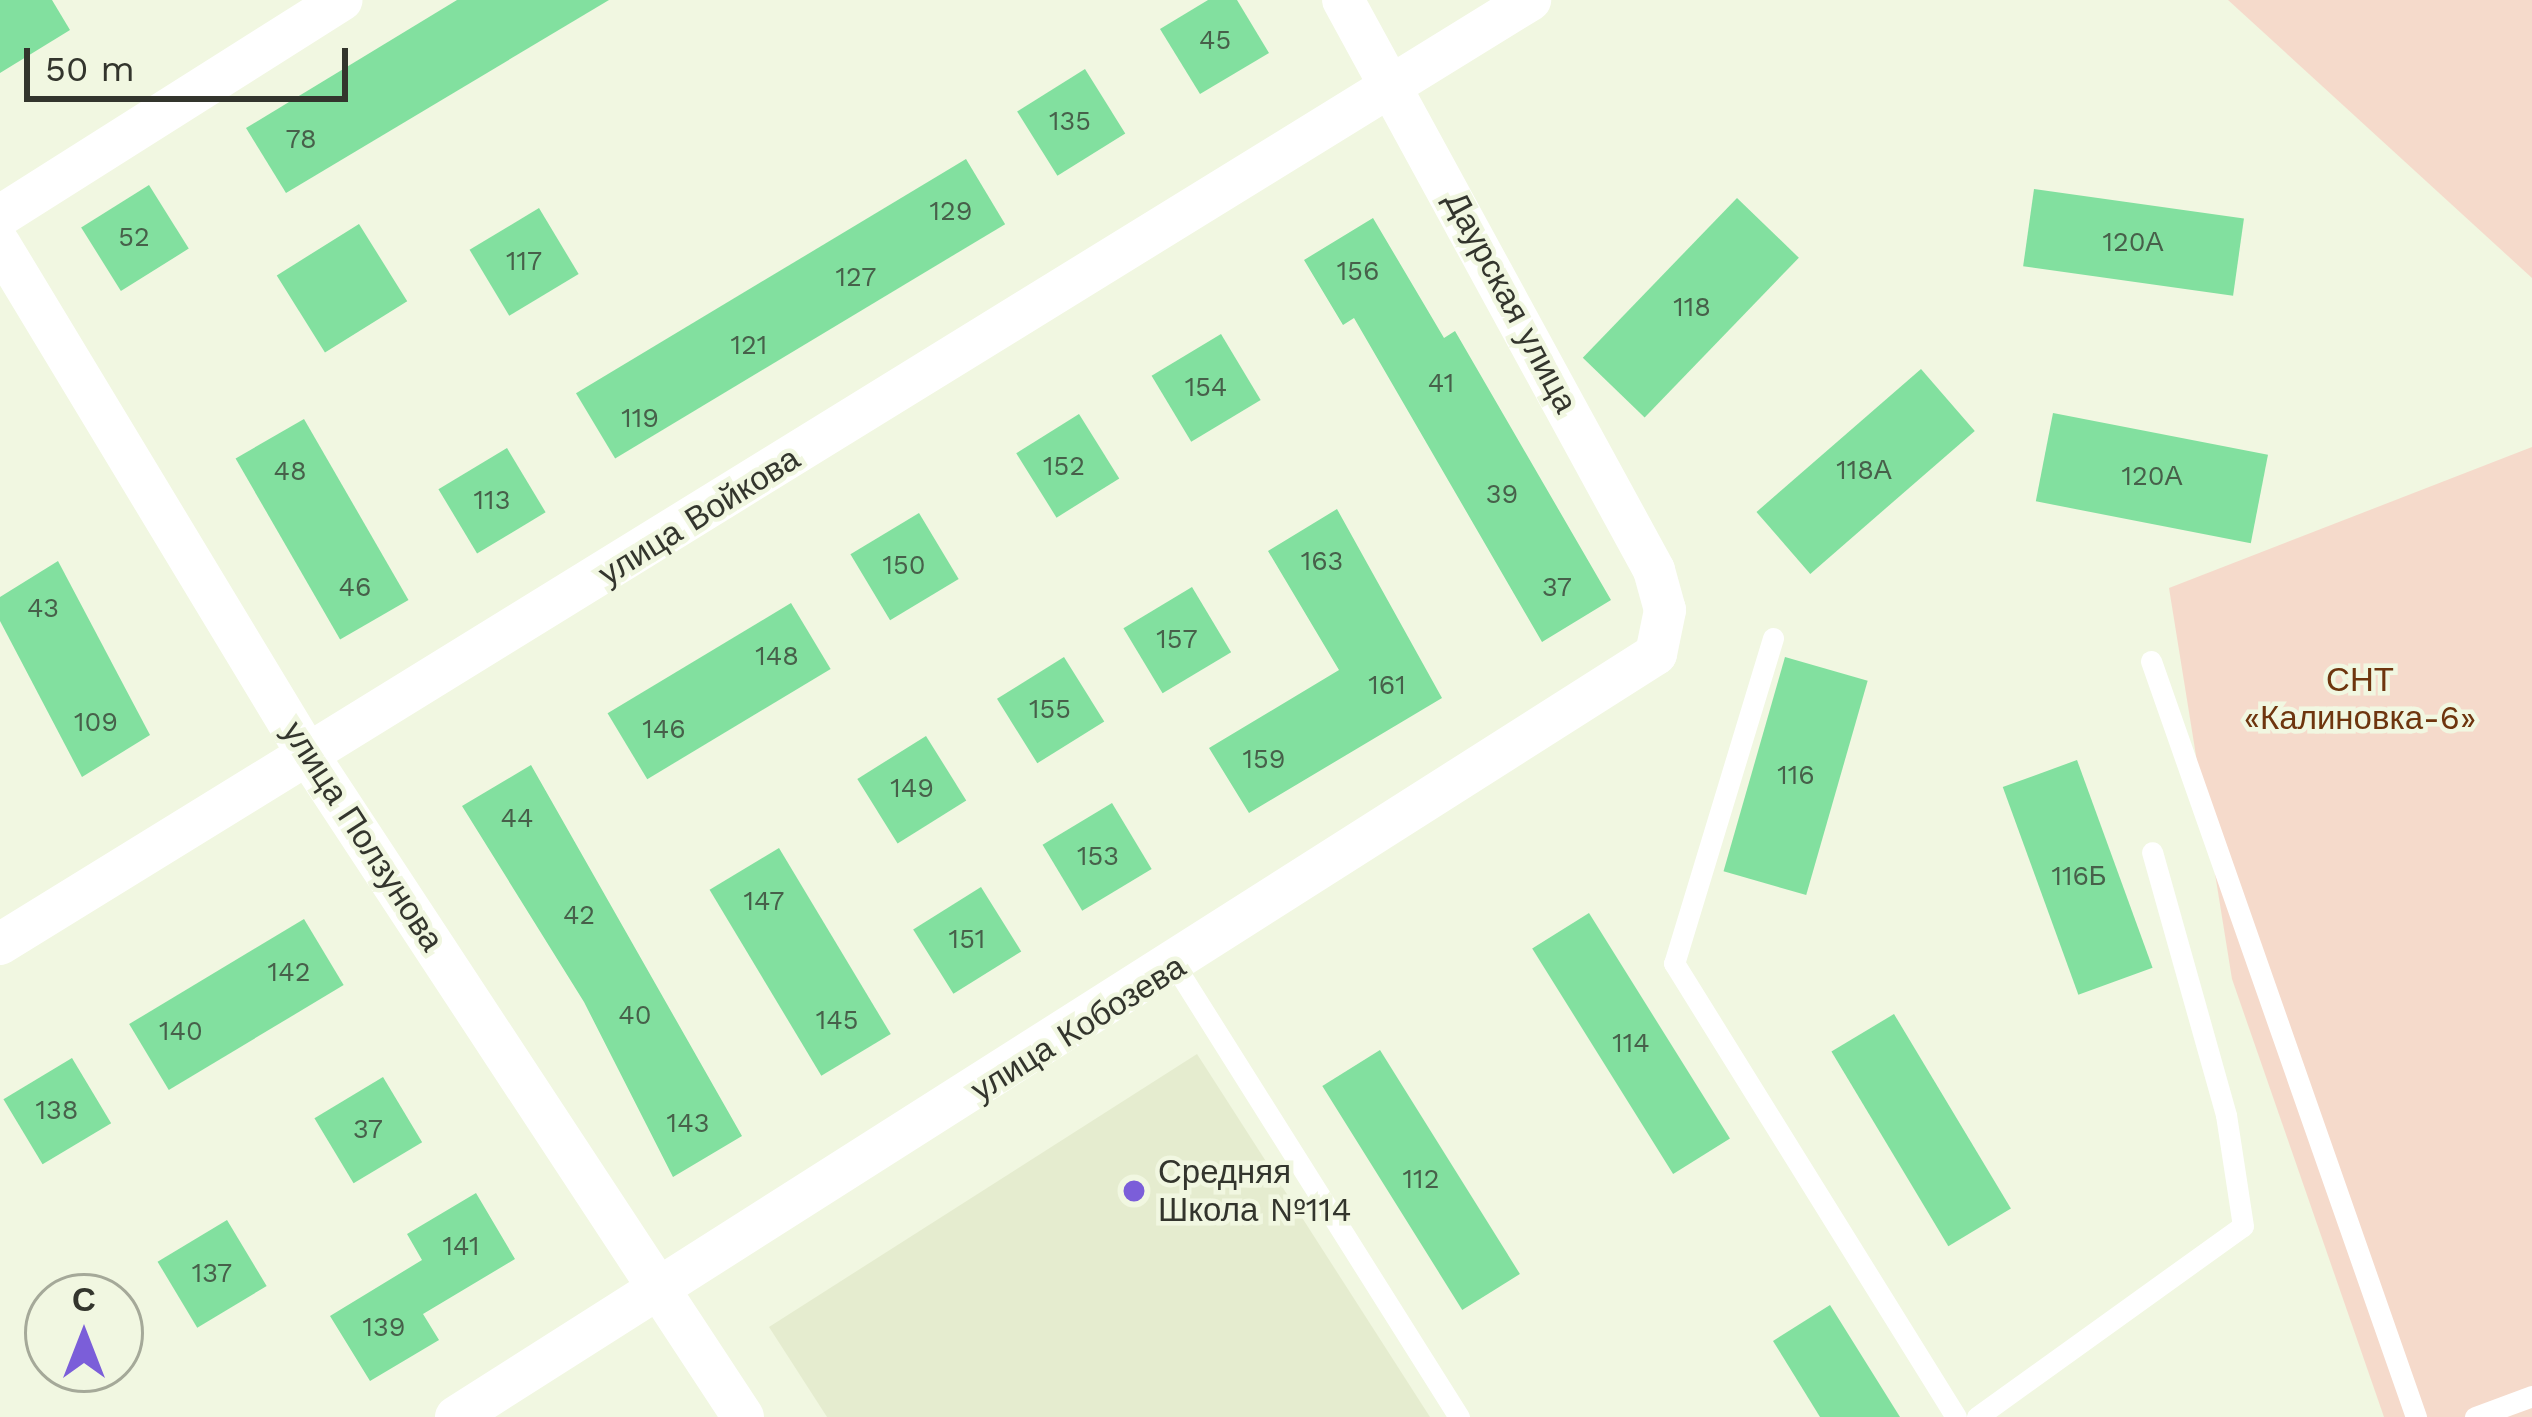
<!DOCTYPE html>
<meta charset="utf-8">
<style>
body{margin:0}
#map{position:relative;width:2532px;height:1417px;overflow:hidden;background:#f1f7e1;font-family:"Work Sans",sans-serif}
div>[style]{position:absolute}
.built>*{inset:0;background:#e5eccf}
.green>*{inset:0;background:#f5dacb}
.building>*{inset:0;background:#82e09f;transform-origin:0 0}
.service>*{height:21px;margin:-10.5px;padding:0 10.5px;transform-origin:10.5px;border-radius:10.5px;background:#fff}
.minor>*{height:42px;margin:-21px;padding:0 21px;transform-origin:21px;border-radius:21px;background:#fff}
.dots>*{width:33px;height:33px;translate:-50% -50%;box-sizing:border-box;border:6px solid #f1f7e1;border-radius:50%}
span{translate:-50% -50%;white-space:nowrap;text-align:center;line-height:1.15;-webkit-text-stroke:9px #f1f7e1;paint-order:stroke}
.number-label{font-size:27px;color:#47604a}
.number-label span{-webkit-text-stroke-width:0}
.street-label{font-size:33px;color:#33352d}
.park-label{font-size:33px;color:#6e350e}
.poi-label{font-size:33px;color:#33352d}
.left{translate:0 -50%;text-align:left}
.north{position:absolute;left:24px;top:1273px;width:120px;height:120px;box-sizing:border-box;background:#f1f7e1;border:3px solid #a5a999;border-radius:50%;rotate:0deg;font-size:33px;font-weight:700;line-height:48px;text-align:center;color:#33352d}
.north::after{content:'';display:block;margin:auto;width:42px;height:54px;background:#7b5ed9;clip-path:polygon(50% 0,100% 100%,50% 72%,0 100%)}
.scale{position:absolute;left:24px;top:48px;width:324px;height:54px;box-sizing:border-box;border:6px solid #33352d;border-top:0;padding-left:15px;font-size:36px;line-height:42px;white-space:nowrap;color:#33352d;-webkit-text-stroke:9px #f1f7e1;paint-order:stroke}
</style>
<div id="map">
<div class="built">
<div style="clip-path:polygon(1197px 1054px,1430px 1417px,827px 1417px,769px 1327px)"></div>
</div>
<div class="green">
<div style="clip-path:polygon(2228px 0,2532px 0,2532px 278px)"></div>
<div style="clip-path:polygon(2532px 447px,2532px 1417px,2384px 1417px,2232px 979px,2169px 588px)"></div>
</div>
<div class="building">
<div style="clip-path:polygon(0 0,52px 0,70px 30px,0 73px)"></div>
<div style="clip-path:polygon(457px 0,609px 0,286px 193px,246px 128px)"></div>
<div style="clip-path:polygon(1208px 0,1237px 0,1269px 53px,1200px 94px,1160px 29px)"></div>
<div style="left:1085px;top:69px;width:76px;height:80px;rotate:58deg"></div>
<div style="left:966px;top:159px;width:76px;height:455px;rotate:59deg"></div>
<div style="left:149px;top:185px;width:75px;height:80px;rotate:58deg"></div>
<div style="left:2034px;top:189px;width:212px;height:78px;rotate:8deg"></div>
<div style="left:1737px;top:198px;width:86px;height:222px;rotate:44deg"></div>
<div style="left:539px;top:208px;width:77px;height:81px;rotate:59deg"></div>
<div style="clip-path:polygon(1373px 218px,1444px 338px,1455px 331px,1611px 600px,1542px 642px,1354px 318px,1343px 325px,1304px 260px)"></div>
<div style="left:359px;top:224px;width:91px;height:97px;rotate:58deg"></div>
<div style="left:1221px;top:334px;width:77px;height:81px;rotate:59deg"></div>
<div style="left:1921px;top:369px;width:82px;height:218px;rotate:49deg"></div>
<div style="left:2053px;top:413px;width:219px;height:90px;rotate:11deg"></div>
<div style="left:1079px;top:414px;width:76px;height:74px;rotate:58deg"></div>
<div style="left:304px;top:419px;width:209px;height:79px;rotate:60deg"></div>
<div style="left:507px;top:448px;width:75px;height:80px;rotate:59deg"></div>
<div style="clip-path:polygon(1337px 509px,1442px 698px,1249px 813px,1209px 748px,1339px 670px,1268px 551px)"></div>
<div style="left:919px;top:513px;width:77px;height:80px;rotate:59deg"></div>
<div style="clip-path:polygon(58px 561px,150px 735px,82px 777px,0 621px,0 597px)"></div>
<div style="left:1192px;top:587px;width:76px;height:80px;rotate:59deg"></div>
<div style="left:791px;top:603px;width:77px;height:214px;rotate:59deg"></div>
<div style="left:1064px;top:657px;width:76px;height:79px;rotate:58deg"></div>
<div style="left:1785px;top:657px;width:86px;height:223px;rotate:16deg"></div>
<div style="left:926px;top:736px;width:76px;height:81px;rotate:58deg"></div>
<div style="left:2077px;top:760px;width:221px;height:79px;rotate:70deg"></div>
<div style="clip-path:polygon(531px 765px,742px 1136px,673px 1177px,584px 1002px,462px 806px)"></div>
<div style="left:1112px;top:803px;width:77px;height:81px;rotate:59deg"></div>
<div style="left:779px;top:848px;width:217px;height:81px;rotate:59deg"></div>
<div style="left:981px;top:887px;width:76px;height:80px;rotate:58deg"></div>
<div style="left:1589px;top:913px;width:266px;height:67px;rotate:58deg"></div>
<div style="left:304px;top:919px;width:77px;height:204px;rotate:59deg"></div>
<div style="left:1894px;top:1014px;width:227px;height:73px;rotate:59deg"></div>
<div style="left:1380px;top:1050px;width:264px;height:68px;rotate:58deg"></div>
<div style="left:72px;top:1058px;width:76px;height:80px;rotate:59deg"></div>
<div style="left:383px;top:1077px;width:76px;height:80px;rotate:59deg"></div>
<div style="clip-path:polygon(476px 1193px,515px 1259px,423px 1314px,439px 1340px,370px 1381px,330px 1316px,422px 1260px,407px 1234px)"></div>
<div style="left:227px;top:1220px;width:77px;height:81px;rotate:59deg"></div>
<div style="clip-path:polygon(1830px 1305px,1900px 1417px,1820px 1417px,1773px 1341px)"></div>
</div>
<div class="service">
<div style="left:1773px;top:638px;width:340px;rotate:106.9deg"></div>
<div style="left:1674px;top:963px;width:534px;rotate:58.15deg"></div>
<div style="left:2151px;top:661px;width:801px;rotate:70.68deg"></div>
<div style="left:1175px;top:966px;width:533px;rotate:57.8deg"></div>
<div style="left:1977px;top:1417px;width:327px;rotate:-35.7deg"></div>
<div style="left:2243px;top:1226px;width:112px;rotate:-98.7deg"></div>
<div style="left:2226px;top:1115px;width:273px;rotate:-105.7deg"></div>
<div style="left:2475px;top:1417px;width:61px;rotate:-20.2deg"></div>
</div>
<div class="minor">
<div style="left:0;top:216px;width:404px;rotate:-32.3deg"></div>
<div style="left:0;top:245px;width:596px;rotate:58.87deg"></div>
<div style="left:308px;top:755px;width:792px;rotate:56.69deg"></div>
<div style="left:0;top:944px;width:1798px;rotate:-31.67deg"></div>
<div style="left:456px;top:1417px;width:1422px;rotate:-32.45deg"></div>
<div style="left:1656px;top:654px;width:45px;rotate:-78.4deg"></div>
<div style="left:1665px;top:610px;width:41px;rotate:-105.4deg"></div>
<div style="left:1654px;top:570px;width:649px;rotate:-118.62deg"></div>
</div>
<div class="dots">
<div style="left:1134px;top:1191px;background:#7b5ed9"></div>
</div>
<div class="number-label">
<span style="left:1215px;top:41px">45</span>
<span style="left:1070px;top:122px">135</span>
<span style="left:301px;top:140px">78</span>
<span style="left:951px;top:212px">129</span>
<span style="left:134px;top:238px">52</span>
<span style="left:2133px;top:243px">120А</span>
<span style="left:524px;top:262px">117</span>
<span style="left:1358px;top:272px">156</span>
<span style="left:856px;top:278px">127</span>
<span style="left:1692px;top:308px">118</span>
<span style="left:749px;top:346px">121</span>
<span style="left:1441px;top:384px">41</span>
<span style="left:1206px;top:388px">154</span>
<span style="left:640px;top:419px">119</span>
<span style="left:1064px;top:467px">152</span>
<span style="left:1864px;top:471px">118А</span>
<span style="left:290px;top:472px">48</span>
<span style="left:2152px;top:477px">120А</span>
<span style="left:1502px;top:495px">39</span>
<span style="left:492px;top:501px">113</span>
<span style="left:1322px;top:562px">163</span>
<span style="left:904px;top:566px">150</span>
<span style="left:355px;top:588px">46</span>
<span style="left:1557px;top:588px">37</span>
<span style="left:43px;top:609px">43</span>
<span style="left:1177px;top:640px">157</span>
<span style="left:777px;top:657px">148</span>
<span style="left:1387px;top:686px">161</span>
<span style="left:1050px;top:710px">155</span>
<span style="left:96px;top:723px">109</span>
<span style="left:664px;top:730px">146</span>
<span style="left:1264px;top:760px">159</span>
<span style="left:1796px;top:776px">116</span>
<span style="left:912px;top:789px">149</span>
<span style="left:517px;top:819px">44</span>
<span style="left:1098px;top:857px">153</span>
<span style="left:2079px;top:877px">116Б</span>
<span style="left:764px;top:902px">147</span>
<span style="left:579px;top:916px">42</span>
<span style="left:967px;top:940px">151</span>
<span style="left:289px;top:973px">142</span>
<span style="left:635px;top:1016px">40</span>
<span style="left:837px;top:1021px">145</span>
<span style="left:181px;top:1032px">140</span>
<span style="left:1631px;top:1044px">114</span>
<span style="left:57px;top:1111px">138</span>
<span style="left:688px;top:1124px">143</span>
<span style="left:368px;top:1130px">37</span>
<span style="left:1421px;top:1180px">112</span>
<span style="left:461px;top:1247px">141</span>
<span style="left:212px;top:1274px">137</span>
<span style="left:384px;top:1328px">139</span>
</div>
<div class="street-label">
<span style="left:1511px;top:302px;rotate:62deg">Даурская улица</span>
<span style="left:699px;top:516px;rotate:-32deg">улица Войкова</span>
<span style="left:363px;top:836px;rotate:57deg">улица Ползунова</span>
<span style="left:1078px;top:1028px;rotate:-32deg">улица Кобозева</span>
</div>
<div class="park-label">
<span style="left:2360px;top:699px">СНТ<br>«Калиновка-6»</span>
</div>
<div class="poi-label">
<span class="left" style="left:1158px;top:1191px">Средняя<br>Школа №114</span>
</div>
<div class="north">С</div>
<div class="scale">50 m</div>
</div>
